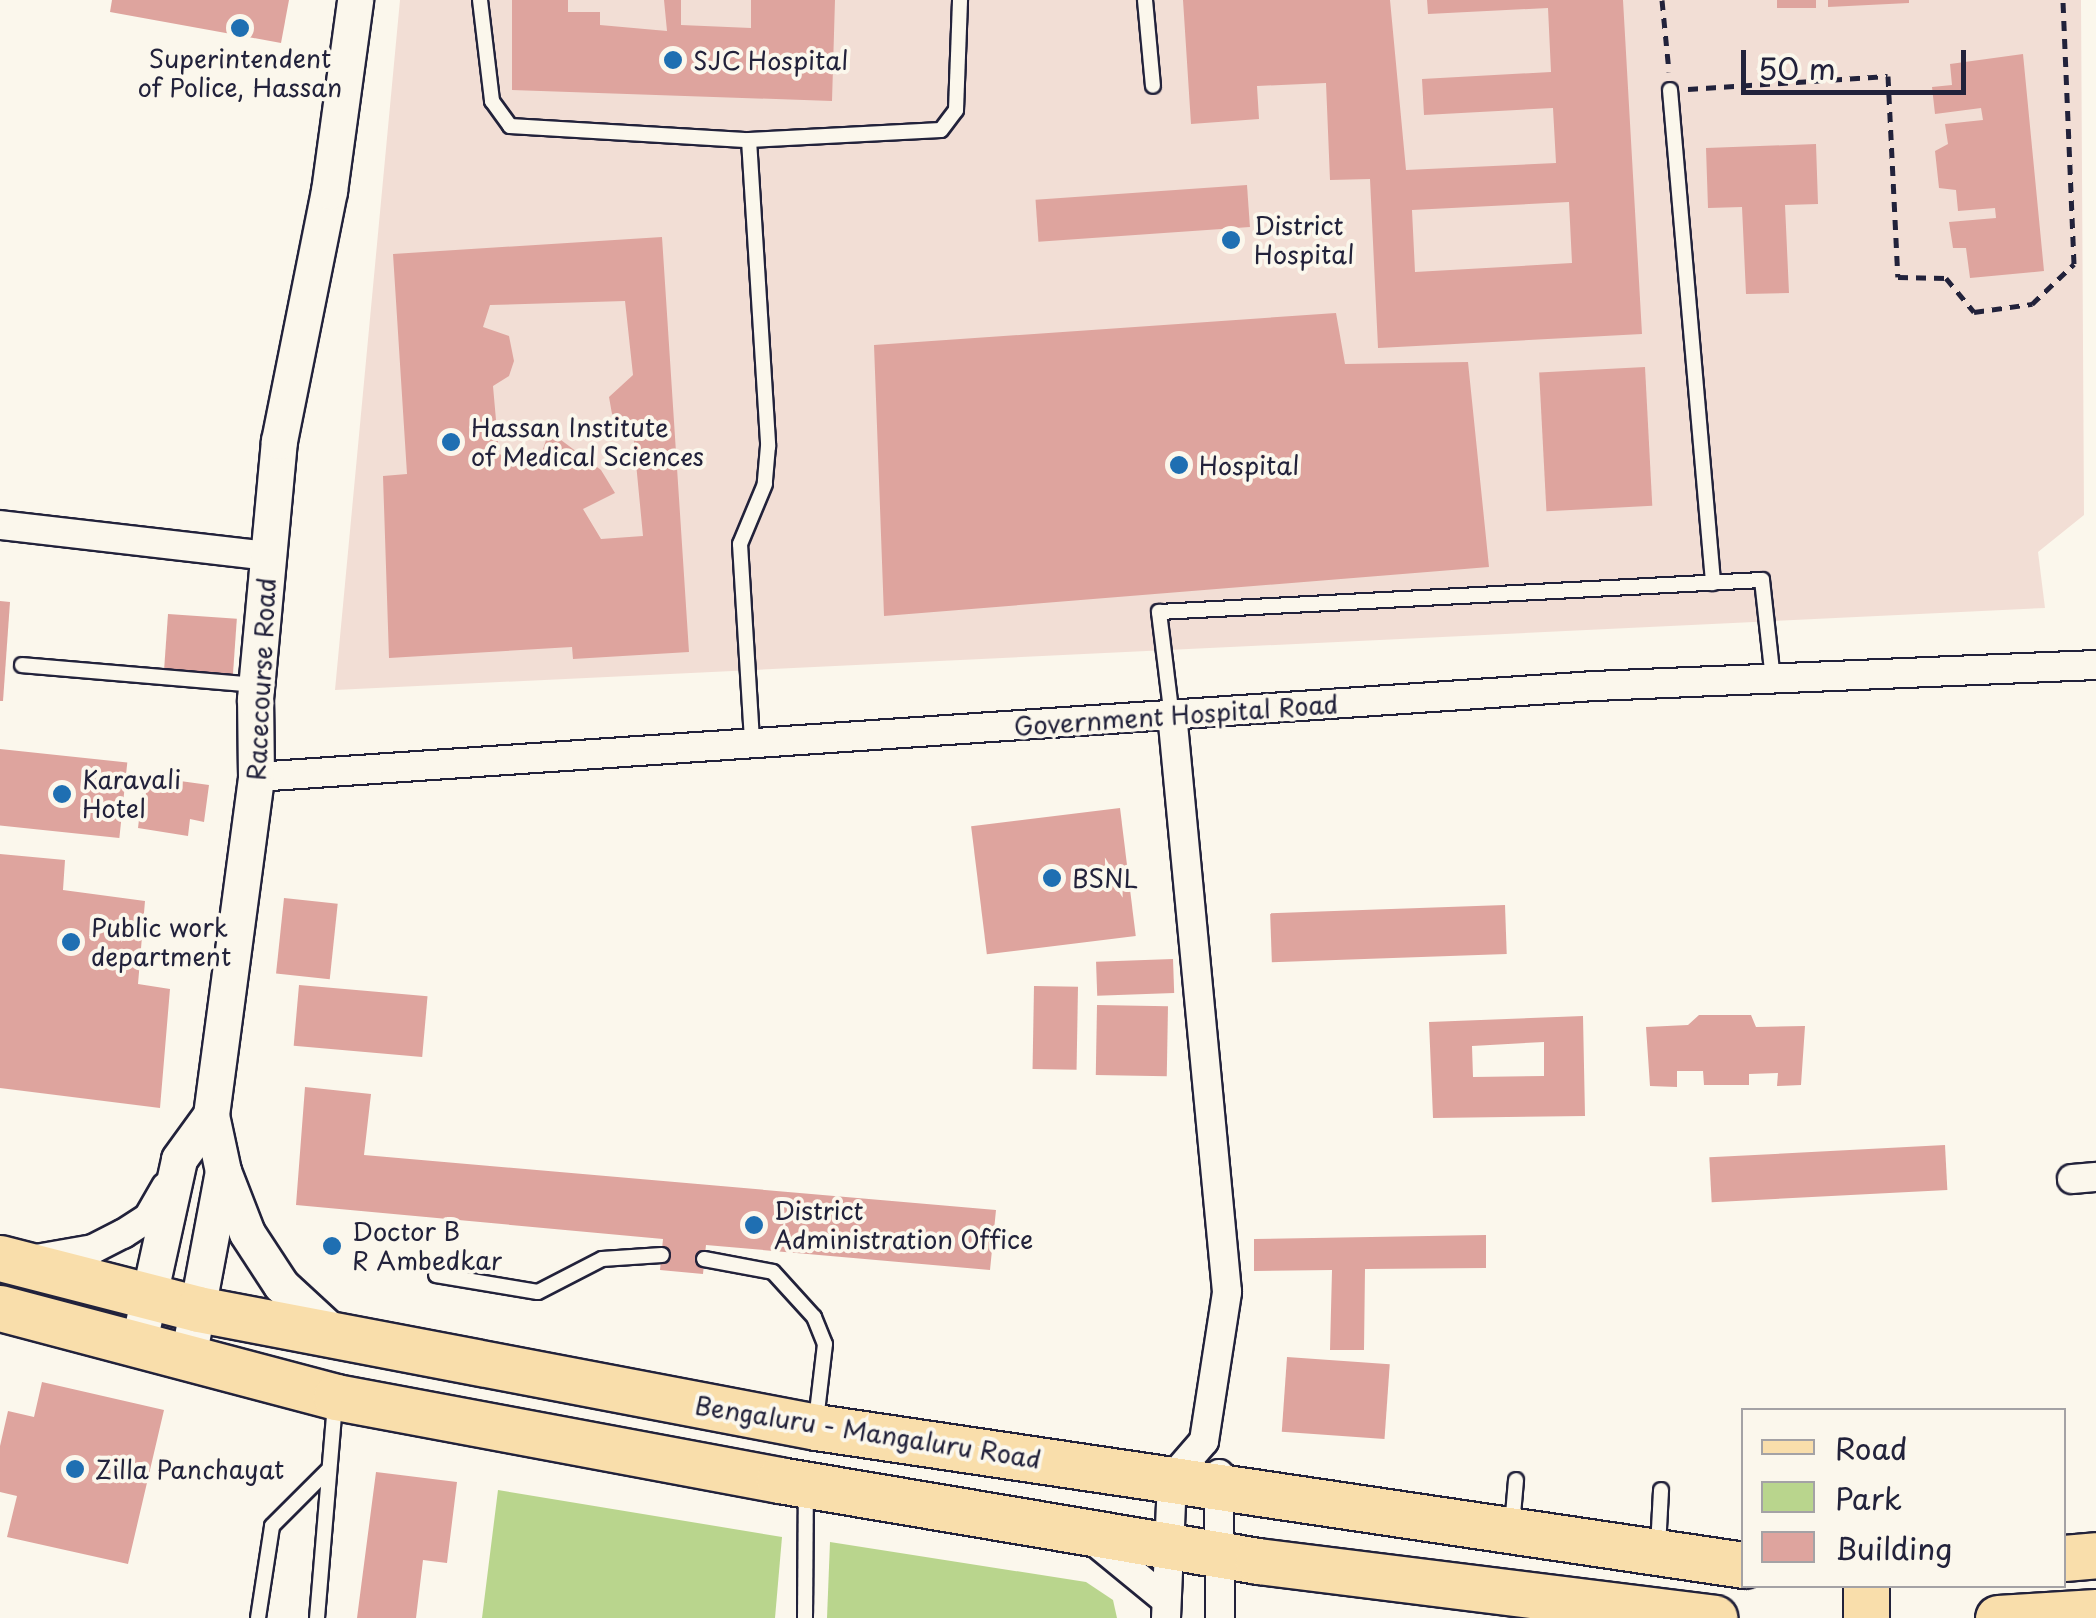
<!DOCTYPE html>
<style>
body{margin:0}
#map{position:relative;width:2096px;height:1618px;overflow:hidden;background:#fbf7ec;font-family:"Playpen Sans",sans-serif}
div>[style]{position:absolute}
.built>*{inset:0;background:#f2ded5}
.green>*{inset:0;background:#b9d58d}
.building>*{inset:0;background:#dea49e;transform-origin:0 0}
.path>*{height:5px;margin-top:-2.5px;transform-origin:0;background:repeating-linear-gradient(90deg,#22223b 0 10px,transparent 0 18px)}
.roads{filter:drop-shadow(2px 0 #22223b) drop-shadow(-2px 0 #22223b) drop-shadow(0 2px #22223b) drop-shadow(0 -2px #22223b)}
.service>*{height:14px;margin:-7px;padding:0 7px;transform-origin:7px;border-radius:7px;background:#fbf7ec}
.minor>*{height:28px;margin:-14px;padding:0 14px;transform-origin:14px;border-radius:14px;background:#fbf7ec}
.tertiary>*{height:35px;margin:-17.5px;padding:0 17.5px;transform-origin:17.5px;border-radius:17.5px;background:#fbf7ec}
.primary>*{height:45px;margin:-22.5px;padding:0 22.5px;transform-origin:22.5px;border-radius:22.5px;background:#f9deab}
.dots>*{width:28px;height:28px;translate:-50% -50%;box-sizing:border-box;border:5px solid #fbf7ec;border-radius:50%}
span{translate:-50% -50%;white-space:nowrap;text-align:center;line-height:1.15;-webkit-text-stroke:8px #fbf7ec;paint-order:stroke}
.poi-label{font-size:25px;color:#22223b}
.left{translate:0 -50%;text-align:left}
.street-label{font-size:25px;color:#22223b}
.legend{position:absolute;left:1741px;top:1408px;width:325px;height:180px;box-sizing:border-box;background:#fbf7ec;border:2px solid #a4a2a5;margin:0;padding:12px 18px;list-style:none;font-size:30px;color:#22223b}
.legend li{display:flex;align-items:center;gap:20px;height:50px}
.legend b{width:50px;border:2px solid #a4a2a5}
.scale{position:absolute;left:1741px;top:50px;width:225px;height:45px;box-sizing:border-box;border:5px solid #22223b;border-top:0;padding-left:12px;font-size:30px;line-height:35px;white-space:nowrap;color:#22223b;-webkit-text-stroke:8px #fbf7ec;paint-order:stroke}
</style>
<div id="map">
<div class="built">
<div style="clip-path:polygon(400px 0,2081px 0,2084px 515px,2038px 552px,2045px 608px,335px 690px)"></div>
</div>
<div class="green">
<div style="clip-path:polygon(498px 1490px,782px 1537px,775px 1618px,482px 1618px)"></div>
<div style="clip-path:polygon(830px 1542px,1086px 1582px,1113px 1600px,1117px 1618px,827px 1618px)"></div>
</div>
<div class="building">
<div style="clip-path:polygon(112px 0,289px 0,281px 43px,110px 12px)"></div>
<div style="clip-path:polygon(512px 0,568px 0,568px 12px,600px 12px,600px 25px,667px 31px,664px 0,681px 0,681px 25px,751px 28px,751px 0,835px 0,832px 101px,512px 90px)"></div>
<div style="clip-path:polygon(evenodd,1183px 0,1390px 0,1406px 170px,1556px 163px,1553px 108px,1424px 115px,1422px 79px,1551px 72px,1548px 8px,1428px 14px,1427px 0,1623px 0,1642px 334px,1378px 348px,1370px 179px,1330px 180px,1326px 83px,1257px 86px,1259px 119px,1191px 124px,1183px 0,1569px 202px,1572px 263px,1415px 272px,1412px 210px,1569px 202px)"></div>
<div style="left:1777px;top:0;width:39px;height:8px"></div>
<div style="clip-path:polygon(1828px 0,1909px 0,1909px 3px,1828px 7px)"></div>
<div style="clip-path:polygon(2023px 54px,2044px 271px,1970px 278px,1966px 248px,1953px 248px,1949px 222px,1996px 218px,1995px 208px,1958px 211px,1956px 190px,1939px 188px,1935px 151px,1948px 144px,1945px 124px,1983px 120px,1981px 108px,1935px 114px,1932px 87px,1952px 85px,1950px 64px)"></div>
<div style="clip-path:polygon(1816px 144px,1818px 204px,1785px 205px,1789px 293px,1746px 294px,1742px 207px,1708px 208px,1706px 148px)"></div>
<div style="left:1247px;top:185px;width:42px;height:212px;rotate:86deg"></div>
<div style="clip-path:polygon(evenodd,662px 237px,689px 652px,573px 659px,572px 647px,389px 658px,383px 476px,407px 474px,393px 254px,662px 237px,625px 301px,633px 375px,609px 397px,612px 414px,633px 432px,643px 536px,601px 539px,583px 509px,615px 493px,601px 470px,549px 431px,537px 467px,499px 454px,493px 386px,509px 376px,514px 361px,509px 336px,483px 327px,490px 305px,625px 301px)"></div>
<div style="clip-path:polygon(1336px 313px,1345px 364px,1468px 362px,1489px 567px,884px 616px,874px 345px)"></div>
<div style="left:1645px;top:367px;width:139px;height:106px;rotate:87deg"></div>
<div style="clip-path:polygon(0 601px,10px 602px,3px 701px,0 701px)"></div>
<div style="left:168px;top:614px;width:69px;height:56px;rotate:4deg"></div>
<div style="left:0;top:749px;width:128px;height:76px;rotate:6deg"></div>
<div style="clip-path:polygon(144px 776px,209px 785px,204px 822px,190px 819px,188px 836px,138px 828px)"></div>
<div style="left:1120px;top:808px;width:129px;height:150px;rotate:83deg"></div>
<div style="clip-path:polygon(0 854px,65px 860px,63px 890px,145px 901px,138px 984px,170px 989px,160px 1108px,0 1088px)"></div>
<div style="left:284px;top:898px;width:54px;height:76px;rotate:6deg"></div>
<div style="left:1505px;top:905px;width:49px;height:235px;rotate:88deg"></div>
<div style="left:1173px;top:959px;width:34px;height:77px;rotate:88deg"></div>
<div style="left:299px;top:985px;width:129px;height:61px;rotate:5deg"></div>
<div style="left:1034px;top:986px;width:44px;height:83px;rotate:1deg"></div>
<div style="left:1097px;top:1005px;width:71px;height:70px;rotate:1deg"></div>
<div style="clip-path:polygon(1699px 1015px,1751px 1015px,1756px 1027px,1805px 1026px,1801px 1085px,1777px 1086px,1778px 1073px,1749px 1074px,1749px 1085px,1704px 1085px,1703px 1071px,1677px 1071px,1677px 1087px,1650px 1086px,1646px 1027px,1688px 1025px)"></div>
<div style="clip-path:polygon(evenodd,1583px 1016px,1585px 1116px,1433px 1118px,1429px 1022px,1583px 1016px,1544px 1042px,1544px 1076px,1473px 1077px,1472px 1046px,1544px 1042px)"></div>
<div style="clip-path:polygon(305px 1087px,371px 1094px,364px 1155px,996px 1210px,990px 1270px,706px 1245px,703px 1274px,660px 1270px,663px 1239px,296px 1205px)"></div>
<div style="left:1945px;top:1145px;width:45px;height:236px;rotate:87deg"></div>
<div style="clip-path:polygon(1486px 1235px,1486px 1268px,1365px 1269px,1364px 1350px,1330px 1350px,1332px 1270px,1254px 1271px,1254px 1239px)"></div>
<div style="left:1287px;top:1357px;width:103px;height:75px;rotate:4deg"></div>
<div style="clip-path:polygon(42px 1382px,164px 1410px,128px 1564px,7px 1537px,17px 1496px,0 1492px,0 1446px,8px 1411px,34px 1417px)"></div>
<div style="clip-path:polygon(376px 1472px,457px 1482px,447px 1563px,423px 1560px,416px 1618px,357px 1618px)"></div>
</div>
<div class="path">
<div style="left:1662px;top:0;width:72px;rotate:84.4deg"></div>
<div style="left:1688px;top:89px;width:200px;rotate:-3.7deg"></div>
<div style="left:1888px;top:76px;width:201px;rotate:87.2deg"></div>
<div style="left:1898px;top:277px;width:48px;rotate:1.2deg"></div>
<div style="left:1946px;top:278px;width:44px;rotate:50.5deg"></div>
<div style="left:1974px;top:312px;width:59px;rotate:-7.9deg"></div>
<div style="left:2032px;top:304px;width:58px;rotate:-43.6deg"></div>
<div style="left:2074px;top:264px;width:264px;rotate:-92.4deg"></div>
</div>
<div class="roads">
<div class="service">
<div style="left:480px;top:0;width:102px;rotate:83.2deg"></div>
<div style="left:492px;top:101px;width:31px;rotate:54deg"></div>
<div style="left:510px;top:126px;width:239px;rotate:3.4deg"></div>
<div style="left:749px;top:140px;width:192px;rotate:-3deg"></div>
<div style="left:941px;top:130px;width:25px;rotate:-53deg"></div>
<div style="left:956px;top:110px;width:110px;rotate:-87.9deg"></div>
<div style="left:1145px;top:0;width:86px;rotate:84.7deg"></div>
<div style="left:1670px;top:90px;width:495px;rotate:85deg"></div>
<div style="left:749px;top:140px;width:307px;rotate:86.4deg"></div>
<div style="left:768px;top:446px;width:38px;rotate:95deg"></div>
<div style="left:765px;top:484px;width:65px;rotate:112.6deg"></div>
<div style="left:740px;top:544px;width:199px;rotate:86.5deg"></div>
<div style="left:22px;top:665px;width:234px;rotate:4.9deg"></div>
<div style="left:1172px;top:718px;width:107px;rotate:-97deg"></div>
<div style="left:1159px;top:612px;width:604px;rotate:-3.04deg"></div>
<div style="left:1762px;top:580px;width:100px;rotate:83.7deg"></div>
<div style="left:704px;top:1259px;width:70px;rotate:10.7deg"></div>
<div style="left:773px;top:1272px;width:61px;rotate:47.7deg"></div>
<div style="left:814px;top:1317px;width:29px;rotate:68deg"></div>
<div style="left:825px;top:1344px;width:78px;rotate:96.7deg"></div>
<div style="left:436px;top:1275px;width:103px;rotate:9.5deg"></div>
<div style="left:538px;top:1292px;width:72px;rotate:-27.3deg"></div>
<div style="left:602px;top:1259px;width:60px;rotate:-3.8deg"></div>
<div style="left:1512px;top:1526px;width:46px;rotate:-85deg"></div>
<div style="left:1658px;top:1548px;width:58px;rotate:-87deg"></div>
<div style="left:258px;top:1618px;width:93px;rotate:-81.3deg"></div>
<div style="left:272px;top:1526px;width:78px;rotate:-45deg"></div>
<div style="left:317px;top:1618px;width:217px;rotate:-85.2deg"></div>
<div style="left:805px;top:1618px;width:129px;rotate:-89.6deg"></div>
</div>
<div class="minor">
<div style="left:0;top:525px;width:270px;rotate:6.6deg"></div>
<div style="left:256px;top:777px;width:1342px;rotate:-3.89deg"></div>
<div style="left:1595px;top:686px;width:501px;rotate:-2.4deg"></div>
<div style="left:2072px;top:1179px;width:24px;rotate:-5deg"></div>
<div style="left:36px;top:1259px;width:58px;rotate:-10deg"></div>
<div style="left:93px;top:1249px;width:34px;rotate:-27deg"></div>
<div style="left:123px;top:1234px;width:30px;rotate:-33deg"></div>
<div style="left:148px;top:1218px;width:36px;rotate:-60deg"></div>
<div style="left:1219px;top:1474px;width:144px;rotate:89.6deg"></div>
<div style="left:1094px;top:1541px;width:93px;rotate:39.3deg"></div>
<div style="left:1166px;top:1618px;width:140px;rotate:-87.5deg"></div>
<div style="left:1172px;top:1478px;width:49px;rotate:-49.1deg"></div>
<div style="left:1204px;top:1441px;width:151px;rotate:-81.2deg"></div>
<div style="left:1227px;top:1292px;width:571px;rotate:-95.43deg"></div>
</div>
<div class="tertiary">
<div style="left:223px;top:1171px;width:66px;rotate:68.8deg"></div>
<div style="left:247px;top:1233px;width:62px;rotate:56.8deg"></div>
<div style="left:281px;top:1285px;width:75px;rotate:42.8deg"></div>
<div style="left:138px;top:1346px;width:191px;rotate:-77.6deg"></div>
<div style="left:179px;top:1159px;width:54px;rotate:-54deg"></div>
<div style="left:211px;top:1115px;width:341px;rotate:-82.4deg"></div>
<div style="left:256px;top:777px;width:78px;rotate:-90.7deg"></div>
<div style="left:255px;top:699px;width:259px;rotate:-84.7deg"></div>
<div style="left:279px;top:441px;width:255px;rotate:-78.7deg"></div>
<div style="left:329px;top:191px;width:193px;rotate:-82.2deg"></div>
<div style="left:188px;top:1358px;width:190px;rotate:-79.4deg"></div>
<div style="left:223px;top:1171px;width:57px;rotate:-102.1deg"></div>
</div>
<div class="primary">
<div style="left:0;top:1258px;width:204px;rotate:14.4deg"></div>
<div style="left:198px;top:1309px;width:629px;rotate:10.81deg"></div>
<div style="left:816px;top:1427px;width:938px;rotate:8.46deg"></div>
<div style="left:0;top:1308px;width:348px;rotate:14.8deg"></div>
<div style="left:336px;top:1397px;width:451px;rotate:10.6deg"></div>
<div style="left:779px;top:1480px;width:486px;rotate:9.6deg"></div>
<div style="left:1258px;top:1561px;width:460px;rotate:7.1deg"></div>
<div style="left:2064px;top:1558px;width:32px;rotate:-5deg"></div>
<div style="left:1866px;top:1586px;width:32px;rotate:90deg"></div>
<div style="left:1998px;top:1618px;width:98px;rotate:-3.5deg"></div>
</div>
</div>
<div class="dots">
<div style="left:240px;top:28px;background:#1f6fb2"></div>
<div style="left:673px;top:60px;background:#1f6fb2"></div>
<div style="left:1231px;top:240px;background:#1f6fb2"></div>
<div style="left:451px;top:442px;background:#1f6fb2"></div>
<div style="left:1179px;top:465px;background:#1f6fb2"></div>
<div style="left:62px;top:794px;background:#1f6fb2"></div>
<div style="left:1052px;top:878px;background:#1f6fb2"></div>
<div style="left:71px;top:942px;background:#1f6fb2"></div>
<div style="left:754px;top:1225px;background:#1f6fb2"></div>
<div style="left:332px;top:1246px;background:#1f6fb2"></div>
<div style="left:75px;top:1469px;background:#1f6fb2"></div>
</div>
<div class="poi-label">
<span style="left:240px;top:73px">Superintendent<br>of Police, Hassan</span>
<span class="left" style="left:693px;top:60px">SJC Hospital</span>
<span class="left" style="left:1254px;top:240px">District<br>Hospital</span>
<span class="left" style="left:471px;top:442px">Hassan Institute<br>of Medical Sciences</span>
<span class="left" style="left:1199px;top:465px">Hospital</span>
<span class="left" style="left:82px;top:794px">Karavali<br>Hotel</span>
<span class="left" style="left:1072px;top:878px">BSNL</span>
<span class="left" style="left:91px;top:942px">Public work<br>department</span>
<span class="left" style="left:774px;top:1225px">District<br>Administration Office</span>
<span class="left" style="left:352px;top:1246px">Doctor B<br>R Ambedkar</span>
<span class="left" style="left:95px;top:1469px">Zilla Panchayat</span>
</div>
<div class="street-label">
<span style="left:261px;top:679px;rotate:-87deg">Racecourse Road</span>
<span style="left:1176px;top:715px;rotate:-4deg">Government Hospital Road</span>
<span style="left:868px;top:1432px;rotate:9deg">Bengaluru - Mangaluru Road</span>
</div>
<ul class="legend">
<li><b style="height:12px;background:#f9deab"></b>Road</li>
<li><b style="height:28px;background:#b9d58d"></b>Park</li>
<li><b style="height:28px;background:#dea49e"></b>Building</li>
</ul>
<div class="scale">50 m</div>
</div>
